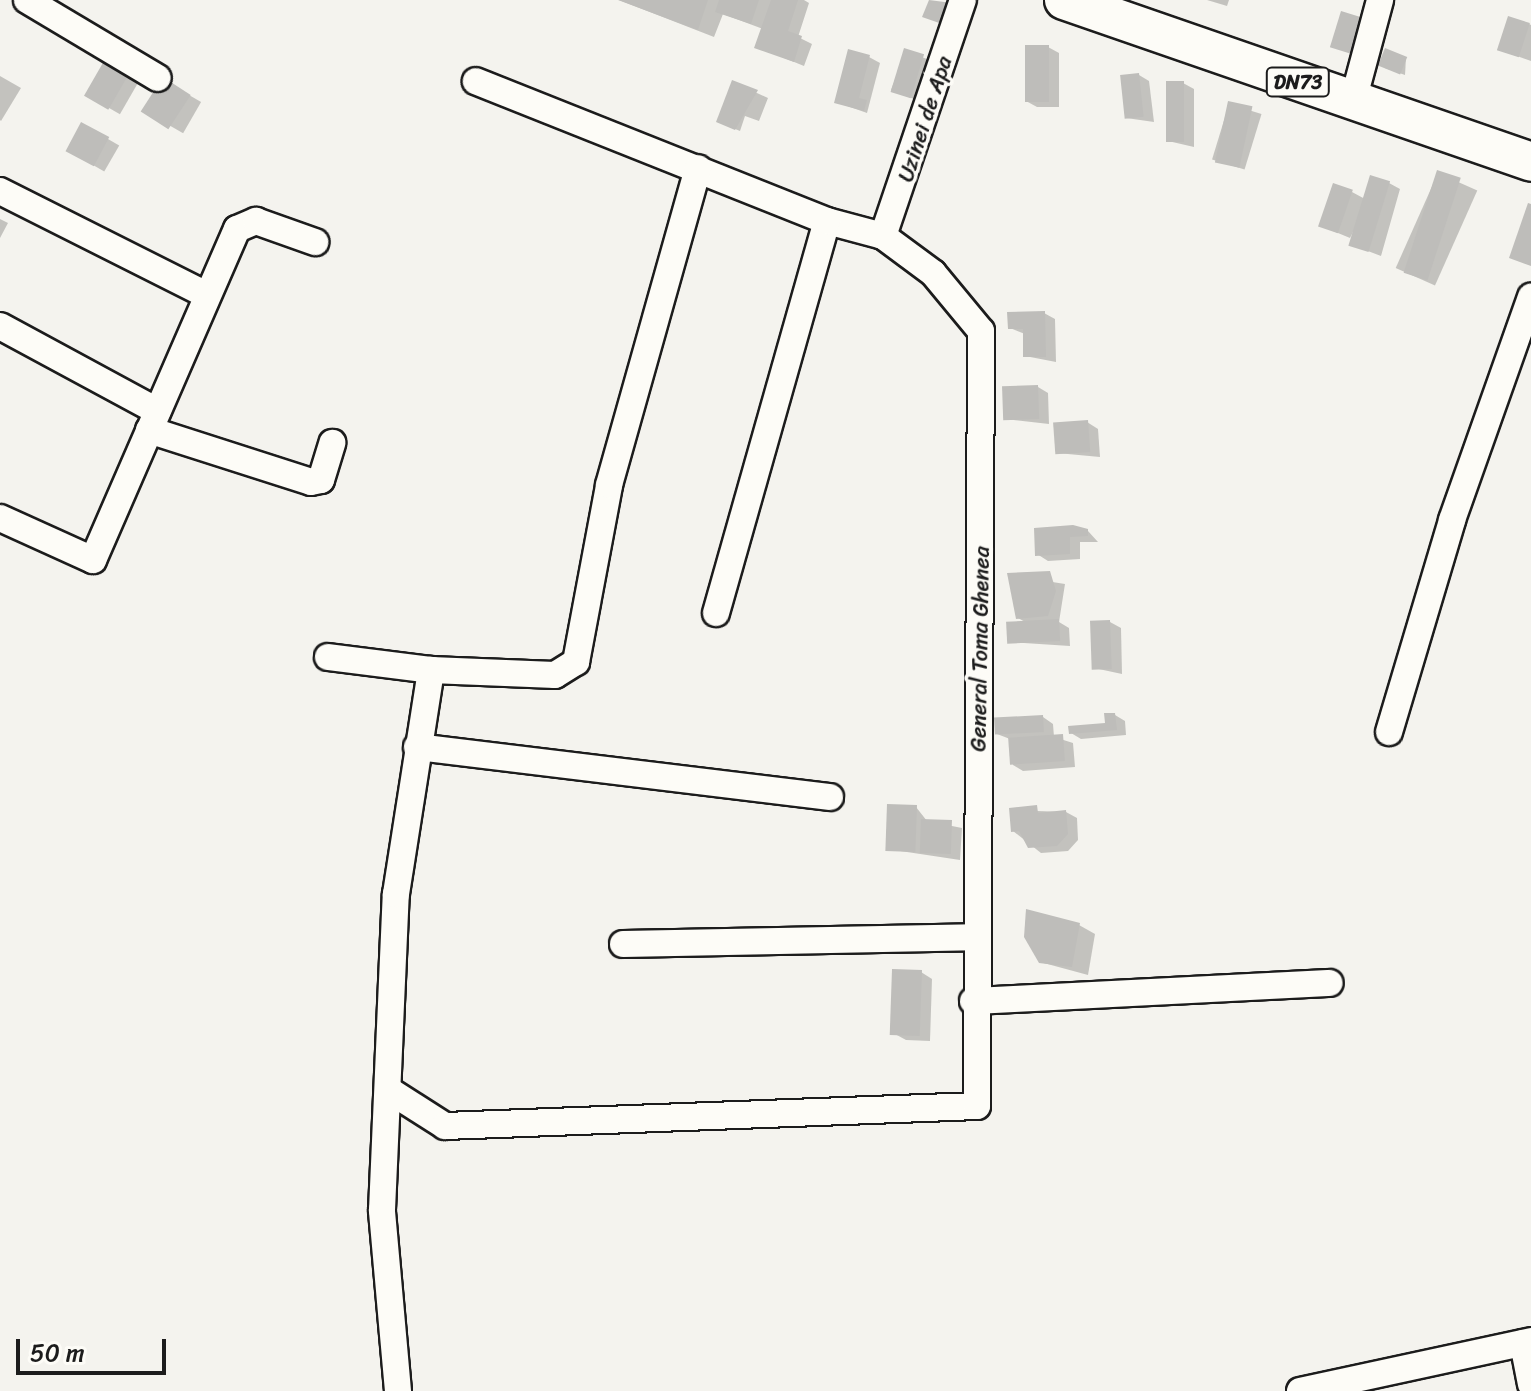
<!DOCTYPE html>
<style>
body{margin:0}
#map{position:relative;width:1531px;height:1391px;overflow:hidden;background:#f4f3ee;font-family:Sriracha,sans-serif}
div>[style]{position:absolute}
.shadow>*{inset:0;background:#0003;transform-origin:0 0}
.building>*{inset:0;background:#bebdba;transform-origin:0 0}
.roads{filter:drop-shadow(2px 0 #1c1c1c) drop-shadow(-2px 0 #1c1c1c) drop-shadow(0 2px #1c1c1c) drop-shadow(0 -2px #1c1c1c)}
.minor>*{height:26px;margin:-13px;padding:0 13px;transform-origin:13px;border-radius:13px;background:#fdfcf7}
.highway>*{height:38px;margin:-19px;padding:0 19px;transform-origin:19px;border-radius:19px;background:#fdfcf7}
span{translate:-50% -50%;white-space:nowrap;text-align:center;line-height:1.15;-webkit-text-stroke:7px #fdfcf7;paint-order:stroke}
.shield-label span{padding:2px 6px;background:#fdfcf7;border:2px solid;border-radius:6px;-webkit-text-stroke-width:0}
.shield-label{font-size:20px;color:#1c1c1c;font-weight:700}
.street-label{font-size:22px;color:#1c1c1c}
.scale{position:absolute;left:16px;top:1339px;width:150px;height:36px;box-sizing:border-box;border:4px solid #1c1c1c;border-top:0;padding-left:10px;font-size:24px;line-height:28px;white-space:nowrap;color:#1c1c1c;-webkit-text-stroke:6px #fdfcf7;paint-order:stroke}
</style>
<div id="map">
<div class="shadow">
<div style="clip-path:polygon(619px 0,804px 0,809px 3px,798px 37px,812px 44px,804px 66px,757px 47px,763px 29px,723px 14px,714px 37px)"></div>
<div style="clip-path:polygon(1207px 0,1229px 0,1227px 6px)"></div>
<div style="clip-path:polygon(1531px 25px,1531px 61px,1500px 50px,1529px 24px)"></div>
<div style="clip-path:polygon(1048px 47px,1059px 53px,1059px 107px,1037px 107px,1026px 101px)"></div>
<div style="left:906px;top:51px;width:30px;height:42px;rotate:21deg"></div>
<div style="clip-path:polygon(869px 57px,880px 63px,867px 113px,836px 102px)"></div>
<div style="clip-path:polygon(1406px 58px,1405px 75px,1385px 68px)"></div>
<div style="left:105px;top:64px;width:38px;height:36px;rotate:30deg"></div>
<div style="clip-path:polygon(1139px 75px,1149px 81px,1154px 122px,1126px 118px)"></div>
<div style="clip-path:polygon(0 76px,21px 88px,1px 121px,0 120px)"></div>
<div style="left:163px;top:80px;width:44px;height:36px;rotate:30deg"></div>
<div style="clip-path:polygon(733px 82px,768px 98px,759px 121px,745px 116px,740px 131px,723px 124px)"></div>
<div style="clip-path:polygon(1183px 83px,1194px 89px,1194px 147px,1168px 141px)"></div>
<div style="left:1229px;top:104px;width:34px;height:58px;rotate:17deg"></div>
<div style="left:82px;top:124px;width:43px;height:30px;rotate:30deg"></div>
<div style="left:1438px;top:173px;width:43px;height:104px;rotate:24deg"></div>
<div style="clip-path:polygon(1389px 183px,1400px 189px,1381px 256px,1352px 245px,1360px 218px,1350px 238px,1321px 226px,1352px 192px,1365px 199px)"></div>
<div style="clip-path:polygon(0 219px,8px 223px,0 238px)"></div>
<div style="clip-path:polygon(1044px 313px,1055px 319px,1056px 362px,1025px 356px,1025px 334px,1010px 328px)"></div>
<div style="clip-path:polygon(1038px 387px,1048px 393px,1049px 424px,1005px 419px)"></div>
<div style="clip-path:polygon(1087px 422px,1098px 429px,1100px 457px,1057px 453px)"></div>
<div style="clip-path:polygon(1036px 530px,1088px 531px,1098px 542px,1080px 542px,1080px 559px,1048px 561px,1037px 554px)"></div>
<div style="clip-path:polygon(1009px 575px,1065px 584px,1059px 622px,1069px 628px,1070px 646px,1009px 642px,1027px 623px,1018px 618px)"></div>
<div style="clip-path:polygon(1110px 622px,1121px 628px,1122px 674px,1094px 668px)"></div>
<div style="clip-path:polygon(1115px 715px,1125px 721px,1126px 735px,1081px 739px,1071px 733px,1107px 725px)"></div>
<div style="clip-path:polygon(1043px 717px,1053px 724px,1054px 737px,1073px 743px,1075px 767px,1023px 771px,1013px 765px,1010px 739px,997px 734px)"></div>
<div style="clip-path:polygon(916px 807px,927px 821px,962px 828px,960px 860px,887px 849px)"></div>
<div style="clip-path:polygon(1011px 810px,1066px 812px,1077px 818px,1078px 840px,1068px 851px,1041px 853px,1013px 831px)"></div>
<div style="clip-path:polygon(1079px 925px,1095px 934px,1088px 975px,1040px 962px)"></div>
<div style="clip-path:polygon(921px 972px,932px 979px,930px 1041px,906px 1040px,895px 1034px)"></div>
</div>
<div class="building">
<div style="clip-path:polygon(618px 0,708px 0,698px 30px)"></div>
<div style="clip-path:polygon(719px 0,759px 0,751px 24px,715px 12px)"></div>
<div style="clip-path:polygon(771px 0,798px 0,788px 31px,802px 36px,794px 62px,754px 48px)"></div>
<div style="clip-path:polygon(929px 0,952px 3px,945px 25px,922px 17px)"></div>
<div style="left:1341px;top:11px;width:27px;height:38px;rotate:17deg"></div>
<div style="left:1508px;top:16px;width:23px;height:36px;rotate:18deg"></div>
<div style="left:1025px;top:45px;width:24px;height:57px"></div>
<div style="left:904px;top:48px;width:21px;height:46px;rotate:17deg"></div>
<div style="left:1385px;top:48px;width:24px;height:19px;rotate:22deg"></div>
<div style="clip-path:polygon(848px 49px,870px 55px,859px 98px,867px 100px,864px 111px,834px 103px)"></div>
<div style="left:104px;top:61px;width:28px;height:40px;rotate:30deg"></div>
<div style="left:1139px;top:73px;width:44px;height:19px;rotate:84deg"></div>
<div style="left:163px;top:77px;width:33px;height:41px;rotate:33deg"></div>
<div style="clip-path:polygon(732px 80px,758px 90px,735px 130px,716px 122px)"></div>
<div style="left:1166px;top:81px;width:18px;height:61px"></div>
<div style="left:1228px;top:101px;width:25px;height:63px;rotate:12deg"></div>
<div style="left:81px;top:122px;width:32px;height:33px;rotate:28deg"></div>
<div style="left:1437px;top:170px;width:25px;height:108px;rotate:18deg"></div>
<div style="left:1370px;top:175px;width:21px;height:74px;rotate:17deg"></div>
<div style="left:1333px;top:183px;width:21px;height:46px;rotate:19deg"></div>
<div style="clip-path:polygon(1528px 203px,1531px 204px,1531px 266px,1509px 258px)"></div>
<div style="clip-path:polygon(1045px 311px,1046px 357px,1023px 357px,1023px 329px,1008px 329px,1007px 312px)"></div>
<div style="left:1038px;top:385px;width:34px;height:36px;rotate:88deg"></div>
<div style="left:1088px;top:420px;width:32px;height:35px;rotate:86deg"></div>
<div style="clip-path:polygon(1073px 525px,1088px 529px,1088px 536px,1070px 537px,1070px 554px,1035px 556px,1034px 528px)"></div>
<div style="clip-path:polygon(1050px 571px,1056px 591px,1048px 616px,1016px 619px,1007px 573px)"></div>
<div style="left:1059px;top:619px;width:22px;height:53px;rotate:87deg"></div>
<div style="left:1110px;top:620px;width:49px;height:20px;rotate:88deg"></div>
<div style="clip-path:polygon(1104px 713px,1115px 713px,1117px 730px,1069px 734px,1068px 726px,1105px 723px)"></div>
<div style="left:1043px;top:715px;width:17px;height:49px;rotate:87deg"></div>
<div style="left:1063px;top:734px;width:27px;height:55px;rotate:86deg"></div>
<div style="left:887px;top:804px;width:30px;height:47px;rotate:2deg"></div>
<div style="clip-path:polygon(1037px 805px,1038px 813px,1066px 810px,1068px 834px,1057px 846px,1028px 848px,1019px 831px,1011px 832px,1009px 808px)"></div>
<div style="left:921px;top:819px;width:31px;height:34px;rotate:2deg"></div>
<div style="clip-path:polygon(1026px 909px,1080px 923px,1072px 967px,1039px 963px,1024px 937px)"></div>
<div style="left:922px;top:970px;width:66px;height:30px;rotate:92deg"></div>
</div>
<div class="roads">
<div class="minor">
<div style="left:27px;top:0;width:152px;rotate:30.8deg"></div>
<div style="left:1353px;top:101px;width:105px;rotate:-75deg"></div>
<div style="left:0;top:191px;width:232px;rotate:26.7deg"></div>
<div style="left:883px;top:236px;width:249px;rotate:-71.3deg"></div>
<div style="left:0;top:326px;width:179px;rotate:28.4deg"></div>
<div style="left:149px;top:430px;width:170px;rotate:17.8deg"></div>
<div style="left:311px;top:482px;width:10px;rotate:-11deg"></div>
<div style="left:321px;top:480px;width:39px;rotate:-73deg"></div>
<div style="left:0;top:518px;width:102px;rotate:24.3deg"></div>
<div style="left:93px;top:560px;width:361px;rotate:-66.5deg"></div>
<div style="left:237px;top:229px;width:21px;rotate:-23deg"></div>
<div style="left:256px;top:221px;width:63px;rotate:19.6deg"></div>
<div style="left:716px;top:613px;width:407px;rotate:-74.2deg"></div>
<div style="left:328px;top:657px;width:104px;rotate:7.2deg"></div>
<div style="left:1389px;top:732px;width:221px;rotate:-73.4deg"></div>
<div style="left:1452px;top:520px;width:237px;rotate:-70.5deg"></div>
<div style="left:417px;top:747px;width:416px;rotate:6.9deg"></div>
<div style="left:623px;top:944px;width:350px;rotate:-1.1deg"></div>
<div style="left:973px;top:1001px;width:357px;rotate:-2.9deg"></div>
<div style="left:390px;top:1091px;width:65px;rotate:32.5deg"></div>
<div style="left:445px;top:1126px;width:532px;rotate:-2.15deg"></div>
<div style="left:977px;top:1106px;width:775px;rotate:-89.7deg"></div>
<div style="left:981px;top:331px;width:75px;rotate:-129.6deg"></div>
<div style="left:933px;top:273px;width:62px;rotate:-143.5deg"></div>
<div style="left:883px;top:236px;width:58px;rotate:-165deg"></div>
<div style="left:827px;top:221px;width:378px;rotate:-158.3deg"></div>
<div style="left:1523px;top:1343px;width:42px;rotate:79deg"></div>
<div style="left:398px;top:1391px;width:182px;rotate:-95.1deg"></div>
<div style="left:382px;top:1210px;width:316px;rotate:-87.5deg"></div>
<div style="left:396px;top:894px;width:227px;rotate:-81.1deg"></div>
<div style="left:431px;top:670px;width:124px;rotate:2.3deg"></div>
<div style="left:555px;top:675px;width:25px;rotate:-32deg"></div>
<div style="left:576px;top:662px;width:180px;rotate:-79.4deg"></div>
<div style="left:609px;top:485px;width:329px;rotate:-74.3deg"></div>
<div style="left:1300px;top:1391px;width:236px;rotate:-12.2deg"></div>
</div>
<div class="highway">
<div style="left:1064px;top:0;width:494px;rotate:19.1deg"></div>
</div>
</div>
<div class="shield-label">
<span style="left:1298px;top:82px">DN73</span>
</div>
<div class="street-label">
<span style="left:925px;top:119px;rotate:-72deg">Uzinei de Apa</span>
<span style="left:980px;top:649px;rotate:-89deg">General Toma Ghenea</span>
</div>
<div class="scale">50 m</div>
</div>
